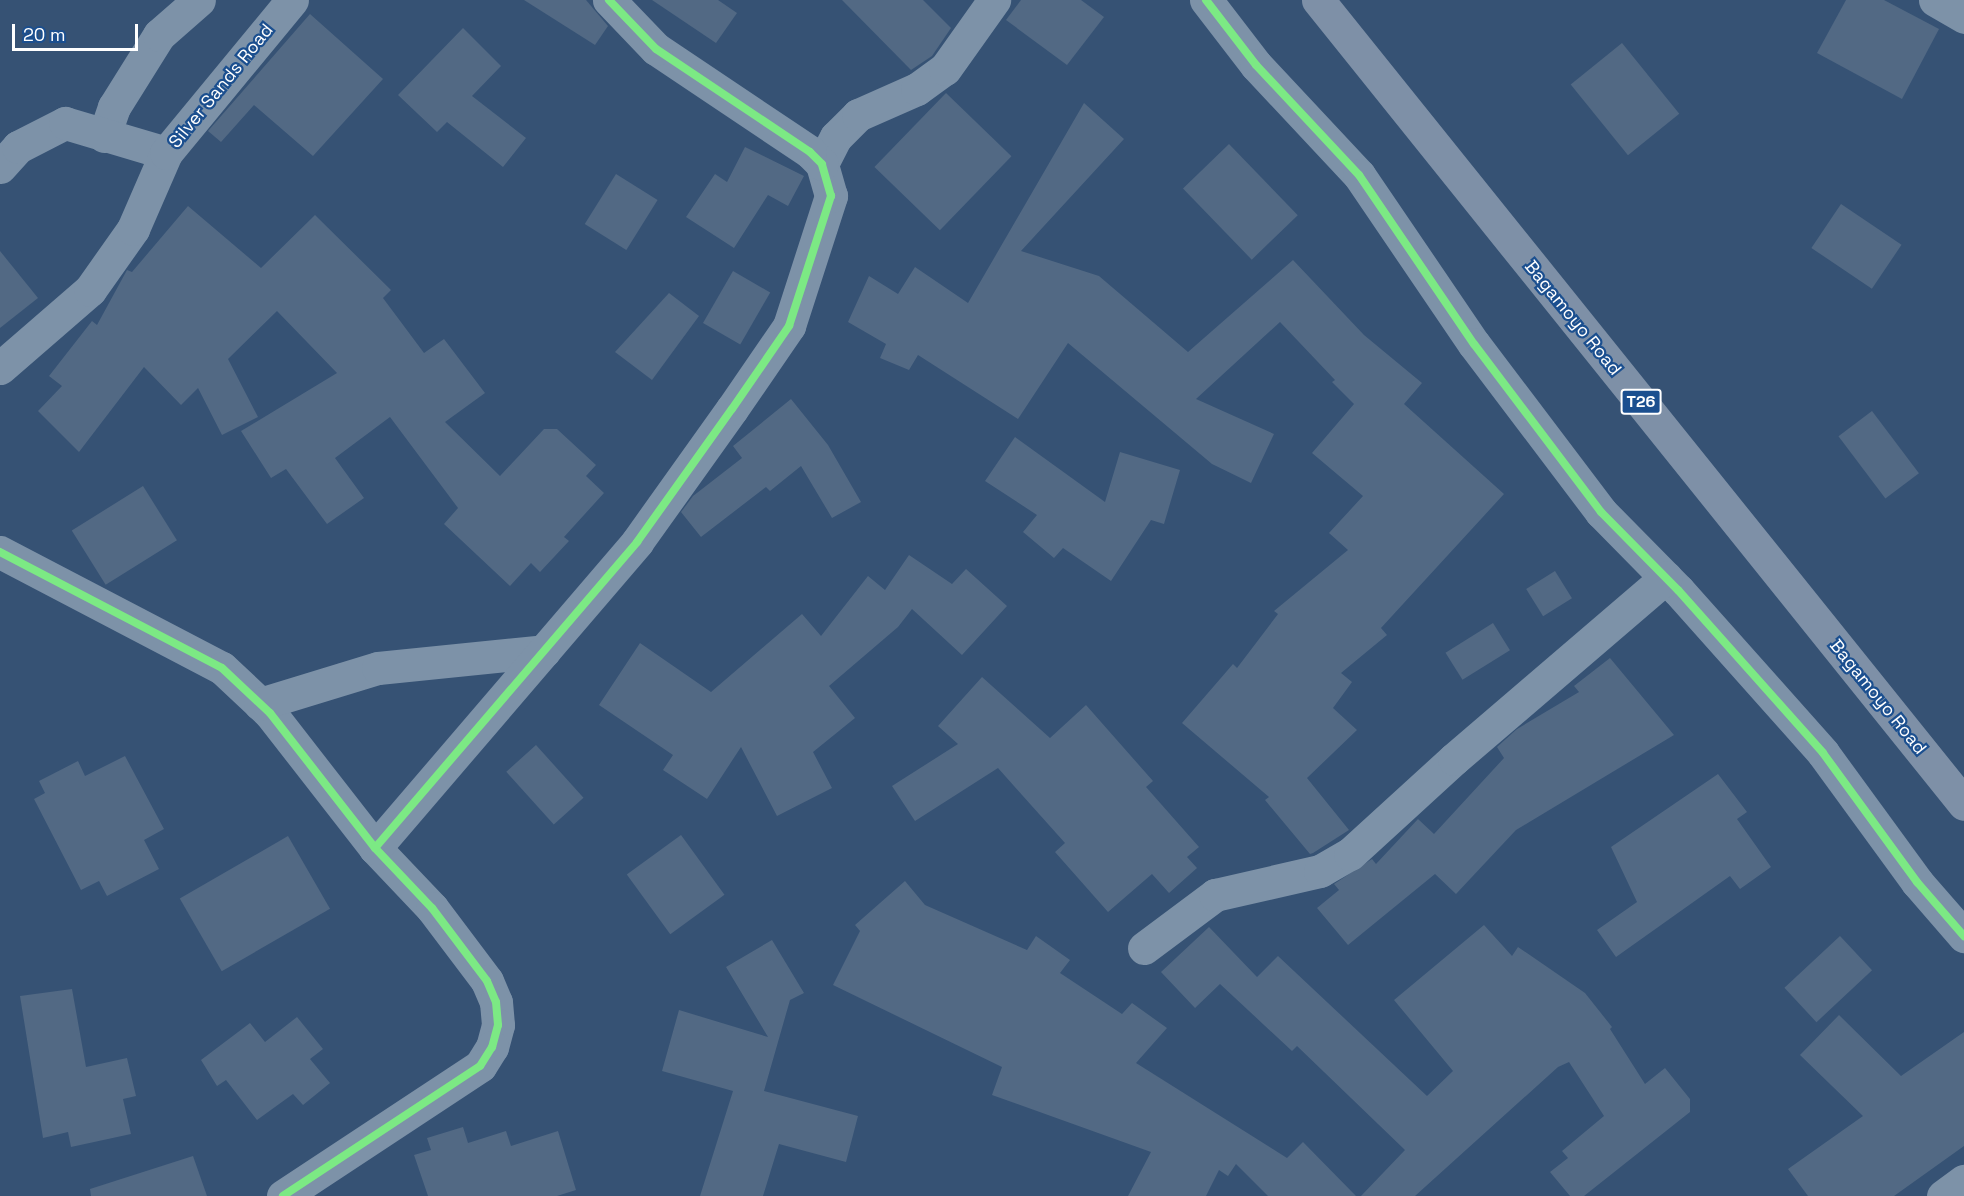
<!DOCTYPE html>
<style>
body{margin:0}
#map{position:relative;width:1964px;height:1196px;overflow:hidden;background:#365274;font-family:"Space Grotesk",sans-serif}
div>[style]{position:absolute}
.building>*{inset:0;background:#526984;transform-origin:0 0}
.minor>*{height:33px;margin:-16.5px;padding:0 16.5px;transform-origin:16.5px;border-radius:16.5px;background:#7d92a8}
.trunk>*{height:33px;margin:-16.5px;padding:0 16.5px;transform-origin:16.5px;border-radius:16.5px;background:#7e90a7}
.cycleway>*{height:8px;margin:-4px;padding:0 4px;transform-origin:4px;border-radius:4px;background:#7ce984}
span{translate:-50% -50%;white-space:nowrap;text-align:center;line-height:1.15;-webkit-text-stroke:4.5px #1b4f8f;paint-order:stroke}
.shield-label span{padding:2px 4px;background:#1b4f8f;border:2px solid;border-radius:4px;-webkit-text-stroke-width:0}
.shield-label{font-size:16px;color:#fff;font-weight:700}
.street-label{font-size:18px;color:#fff}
.scale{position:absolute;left:12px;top:24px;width:126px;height:27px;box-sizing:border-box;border:3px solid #fff;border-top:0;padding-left:8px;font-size:18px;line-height:21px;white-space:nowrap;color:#fff;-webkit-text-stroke:4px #1b4f8f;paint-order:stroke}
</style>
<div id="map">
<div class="building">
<div style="clip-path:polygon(524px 0,586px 0,608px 26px,595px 45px)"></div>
<div style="clip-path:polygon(652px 0,718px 0,737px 13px,716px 43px)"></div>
<div style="clip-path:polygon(842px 0,923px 0,951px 28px,932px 56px,911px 70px)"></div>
<div style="clip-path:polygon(1021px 0,1081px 0,1104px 17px,1067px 65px,1006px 20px)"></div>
<div style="clip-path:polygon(1846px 0,1884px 0,1939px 29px,1902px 99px,1817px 53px)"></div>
<div style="clip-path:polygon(310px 14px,383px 79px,313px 156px,254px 105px,221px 142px,208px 131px)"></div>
<div style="clip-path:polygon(463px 28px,501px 66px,472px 96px,526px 138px,503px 167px,447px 122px,437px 132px,398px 95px)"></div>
<div style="left:1622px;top:43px;width:91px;height:66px;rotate:51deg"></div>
<div style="left:946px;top:93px;width:91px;height:103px;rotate:44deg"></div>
<div style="clip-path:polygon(1084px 103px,1124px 139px,1021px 251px,1099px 276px,1188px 352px,1293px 260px,1364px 335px,1422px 383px,1404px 404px,1504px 494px,1381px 628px,1387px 635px,1341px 673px,1352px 682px,1333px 708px,1357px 730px,1307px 778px,1349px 830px,1313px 853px,1310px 854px,1265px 800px,1269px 797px,1182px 723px,1233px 664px,1237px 668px,1278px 614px,1274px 611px,1348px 550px,1329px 533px,1363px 496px,1312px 453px,1354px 404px,1332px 382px,1335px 380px,1280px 322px,1196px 399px,1274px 434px,1251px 483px,1212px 464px,1068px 343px,1018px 419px,918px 355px,909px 370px,880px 358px,886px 344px,848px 322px,869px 276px,898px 294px,915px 267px,968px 303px)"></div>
<div style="left:1229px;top:144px;width:99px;height:64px;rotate:46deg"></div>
<div style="clip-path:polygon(745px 147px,804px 176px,788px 206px,768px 195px,734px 248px,686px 217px,715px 174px,727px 182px)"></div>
<div style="left:616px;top:174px;width:49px;height:59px;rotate:32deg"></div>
<div style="left:1841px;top:204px;width:73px;height:53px;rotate:34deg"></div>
<div style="clip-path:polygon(188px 206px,261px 268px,315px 215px,391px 290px,383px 298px,424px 353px,444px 339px,485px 393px,445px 422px,500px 476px,544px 429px,557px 429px,596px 465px,586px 476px,604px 493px,564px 537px,569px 541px,540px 572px,531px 563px,510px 586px,444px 524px,458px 508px,390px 417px,335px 458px,364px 498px,327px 524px,286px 469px,271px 478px,241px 431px,337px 373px,277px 311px,228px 359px,258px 417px,222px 435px,198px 388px,181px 405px,144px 367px,79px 452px,38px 411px,62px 386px,49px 376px,92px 321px,97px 325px,127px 270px,132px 272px)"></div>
<div style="clip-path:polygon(0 251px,38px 298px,0 328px)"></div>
<div style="left:733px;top:271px;width:43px;height:60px;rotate:30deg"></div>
<div style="clip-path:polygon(669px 293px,699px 316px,652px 380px,615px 352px)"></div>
<div style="clip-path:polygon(791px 399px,828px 445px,861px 502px,832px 518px,801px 466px,770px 491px,766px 487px,701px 537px,681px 512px,693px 496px,742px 458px,733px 446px)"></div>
<div style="left:1872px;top:411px;width:78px;height:42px;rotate:53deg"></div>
<div style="clip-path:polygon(1015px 437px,1105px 502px,1120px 452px,1180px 470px,1164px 524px,1151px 520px,1111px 581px,1063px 548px,1054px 558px,1023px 532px,1037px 515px,985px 481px)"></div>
<div style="left:143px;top:486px;width:64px;height:84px;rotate:58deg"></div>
<div style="clip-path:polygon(909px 555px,952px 584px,966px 569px,1007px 606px,962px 655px,912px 609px,898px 627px,829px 686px,855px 718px,813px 752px,832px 788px,777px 816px,741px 747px,707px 799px,663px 770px,673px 755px,599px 705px,640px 643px,711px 692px,802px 614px,821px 636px,868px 576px,885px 590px)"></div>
<div style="left:1555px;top:571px;width:32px;height:34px;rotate:58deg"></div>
<div style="left:1493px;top:623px;width:32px;height:56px;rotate:58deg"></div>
<div style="clip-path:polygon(1610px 658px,1674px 735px,1516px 830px,1456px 894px,1435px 874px,1348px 945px,1317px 908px,1339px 890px,1334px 884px,1372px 859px,1376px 864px,1418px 819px,1434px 834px,1504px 758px,1497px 747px,1517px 729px,1579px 692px,1574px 686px)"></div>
<div style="clip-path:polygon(982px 677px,1050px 738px,1086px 705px,1153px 781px,1146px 787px,1199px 847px,1187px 857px,1197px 868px,1169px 893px,1152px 874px,1108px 912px,1055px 852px,1065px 843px,998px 768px,915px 821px,892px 786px,958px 744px,938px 726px)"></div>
<div style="left:536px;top:745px;width:71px;height:40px;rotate:48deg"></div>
<div style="clip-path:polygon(125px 756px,164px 829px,144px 840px,159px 869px,107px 896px,99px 881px,81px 890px,34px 799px,45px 793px,39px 781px,78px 761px,85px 776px)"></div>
<div style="clip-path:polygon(1718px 774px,1747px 812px,1737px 819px,1771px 867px,1740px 889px,1730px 876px,1616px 957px,1597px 930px,1637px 902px,1611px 847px)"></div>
<div style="left:681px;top:835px;width:74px;height:67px;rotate:54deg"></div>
<div style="left:288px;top:836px;width:84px;height:125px;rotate:60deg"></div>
<div style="clip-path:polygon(905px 881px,925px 905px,1027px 950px,1036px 936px,1070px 960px,1060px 973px,1122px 1014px,1132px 1003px,1167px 1028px,1136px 1063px,1287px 1158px,1303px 1142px,1356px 1196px,1268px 1196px,1236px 1164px,1228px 1176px,1219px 1170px,1206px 1196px,1128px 1196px,1151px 1152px,992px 1095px,1002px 1067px,833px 985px,860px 931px,855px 925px)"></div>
<div style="clip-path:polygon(1484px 925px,1512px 956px,1518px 947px,1585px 993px,1612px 1027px,1610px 1029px,1645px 1084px,1665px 1068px,1690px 1099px,1690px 1112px,1584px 1196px,1570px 1196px,1550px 1172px,1568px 1158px,1562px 1151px,1604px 1116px,1569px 1062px,1558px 1067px,1415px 1196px,1361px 1196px,1405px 1150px,1297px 1046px,1292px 1051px,1220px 984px,1195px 1008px,1161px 972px,1209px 927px,1257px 977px,1278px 956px,1427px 1096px,1453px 1071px,1394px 1000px)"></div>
<div style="left:1840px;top:936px;width:47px;height:76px;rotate:47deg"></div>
<div style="clip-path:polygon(772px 940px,804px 993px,790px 1000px,764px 1091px,858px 1116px,846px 1162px,779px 1144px,763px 1196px,700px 1196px,733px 1091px,662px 1071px,679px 1010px,768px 1037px,726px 967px)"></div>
<div style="clip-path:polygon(72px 989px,86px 1067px,127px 1058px,136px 1096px,123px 1099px,131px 1134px,71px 1147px,68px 1132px,43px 1138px,20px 996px)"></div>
<div style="clip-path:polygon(1839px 1015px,1901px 1076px,1964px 1032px,1964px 1146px,1894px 1196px,1808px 1196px,1788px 1169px,1863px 1116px,1800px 1055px)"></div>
<div style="clip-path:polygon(297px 1017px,323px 1049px,310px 1059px,330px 1083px,303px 1105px,293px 1094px,257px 1120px,226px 1080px,217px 1086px,201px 1060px,250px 1023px,265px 1042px)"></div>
<div style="clip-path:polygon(463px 1127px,468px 1143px,506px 1131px,511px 1146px,558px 1131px,576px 1190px,557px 1196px,428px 1196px,414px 1155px,431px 1150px,427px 1138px)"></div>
<div style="clip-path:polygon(193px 1156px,207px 1196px,91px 1196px,90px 1189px)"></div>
</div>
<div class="minor">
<div style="left:1206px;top:0;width:82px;rotate:52.4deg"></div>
<div style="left:1256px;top:65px;width:151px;rotate:46.9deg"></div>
<div style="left:1359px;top:175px;width:204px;rotate:55.8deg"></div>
<div style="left:1474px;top:344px;width:211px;rotate:52.9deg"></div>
<div style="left:1601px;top:512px;width:110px;rotate:45.4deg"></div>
<div style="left:1678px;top:590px;width:218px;rotate:48.3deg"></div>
<div style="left:1823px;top:753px;width:160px;rotate:53.9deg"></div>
<div style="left:1917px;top:882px;width:72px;rotate:49deg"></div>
<div style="left:1935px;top:0;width:34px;rotate:30deg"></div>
<div style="left:104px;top:136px;width:31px;rotate:-71deg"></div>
<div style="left:114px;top:107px;width:85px;rotate:-58deg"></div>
<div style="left:159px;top:35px;width:53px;rotate:-41.2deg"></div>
<div style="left:822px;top:164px;width:30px;rotate:-63deg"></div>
<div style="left:836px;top:137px;width:31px;rotate:-45deg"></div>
<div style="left:858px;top:115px;width:64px;rotate:-23.8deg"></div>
<div style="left:917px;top:89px;width:34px;rotate:-36deg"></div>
<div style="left:945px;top:69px;width:85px;rotate:-54.6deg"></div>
<div style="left:0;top:167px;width:27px;rotate:-48deg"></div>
<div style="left:18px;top:147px;width:53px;rotate:-27.1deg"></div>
<div style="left:65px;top:123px;width:105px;rotate:16.5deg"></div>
<div style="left:0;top:368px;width:119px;rotate:-40.9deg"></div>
<div style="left:90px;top:290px;width:75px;rotate:-54.8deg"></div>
<div style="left:133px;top:229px;width:83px;rotate:-66.5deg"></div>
<div style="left:166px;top:153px;width:198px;rotate:-50.5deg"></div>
<div style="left:0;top:552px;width:250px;rotate:27.6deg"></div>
<div style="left:222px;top:668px;width:66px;rotate:43.2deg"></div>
<div style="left:270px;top:713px;width:171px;rotate:52.1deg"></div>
<div style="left:375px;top:848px;width:83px;rotate:46.5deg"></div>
<div style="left:432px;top:908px;width:91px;rotate:53deg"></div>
<div style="left:487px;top:981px;width:23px;rotate:67deg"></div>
<div style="left:496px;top:1002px;width:23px;rotate:85deg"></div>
<div style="left:498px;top:1025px;width:23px;rotate:105deg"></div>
<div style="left:492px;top:1047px;width:22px;rotate:122deg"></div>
<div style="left:480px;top:1066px;width:236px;rotate:146.6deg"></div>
<div style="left:260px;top:704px;width:123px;rotate:-17deg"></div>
<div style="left:378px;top:668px;width:167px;rotate:-5.8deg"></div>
<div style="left:375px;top:848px;width:403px;rotate:-49.4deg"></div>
<div style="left:637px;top:542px;width:163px;rotate:-54.5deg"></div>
<div style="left:732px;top:409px;width:101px;rotate:-55.5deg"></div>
<div style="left:789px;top:326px;width:137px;rotate:-72.1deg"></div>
<div style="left:831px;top:196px;width:33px;rotate:-106deg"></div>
<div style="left:822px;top:164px;width:17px;rotate:-135deg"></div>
<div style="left:810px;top:152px;width:185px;rotate:-146.2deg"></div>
<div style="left:656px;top:49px;width:68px;rotate:-133.8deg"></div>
<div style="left:1144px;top:948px;width:89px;rotate:-36.7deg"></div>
<div style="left:1215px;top:895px;width:108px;rotate:-12.9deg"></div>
<div style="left:1320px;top:871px;width:34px;rotate:-30deg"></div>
<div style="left:1350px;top:854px;width:141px;rotate:-42.4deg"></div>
<div style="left:1454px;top:759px;width:279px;rotate:-40.6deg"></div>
<div style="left:1943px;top:1196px;width:26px;rotate:-36deg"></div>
</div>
<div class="trunk">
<div style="left:1318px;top:0;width:1031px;rotate:51.22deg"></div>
</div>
<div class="cycleway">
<div style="left:1206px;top:0;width:82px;rotate:52.4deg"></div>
<div style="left:1256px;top:65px;width:151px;rotate:46.9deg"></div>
<div style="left:1359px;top:175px;width:204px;rotate:55.8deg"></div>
<div style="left:1474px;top:344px;width:211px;rotate:52.9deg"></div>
<div style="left:1601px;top:512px;width:110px;rotate:45.4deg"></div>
<div style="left:1678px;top:590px;width:218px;rotate:48.3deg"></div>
<div style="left:1823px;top:753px;width:160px;rotate:53.9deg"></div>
<div style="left:1917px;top:882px;width:72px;rotate:49deg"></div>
<div style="left:0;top:552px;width:250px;rotate:27.6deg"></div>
<div style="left:222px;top:668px;width:66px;rotate:43.2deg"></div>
<div style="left:270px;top:713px;width:171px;rotate:52.1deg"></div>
<div style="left:375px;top:848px;width:83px;rotate:46.5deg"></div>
<div style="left:432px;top:908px;width:91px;rotate:53deg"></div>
<div style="left:487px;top:981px;width:23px;rotate:67deg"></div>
<div style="left:496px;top:1002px;width:23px;rotate:85deg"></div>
<div style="left:498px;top:1025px;width:23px;rotate:105deg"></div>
<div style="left:492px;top:1047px;width:22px;rotate:122deg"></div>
<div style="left:480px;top:1066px;width:236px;rotate:146.6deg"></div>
<div style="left:375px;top:848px;width:403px;rotate:-49.4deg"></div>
<div style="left:637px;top:542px;width:163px;rotate:-54.5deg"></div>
<div style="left:732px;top:409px;width:101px;rotate:-55.5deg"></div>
<div style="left:789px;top:326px;width:137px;rotate:-72.1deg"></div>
<div style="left:831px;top:196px;width:33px;rotate:-106deg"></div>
<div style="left:822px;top:164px;width:17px;rotate:-135deg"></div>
<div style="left:810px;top:152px;width:185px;rotate:-146.2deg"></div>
<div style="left:656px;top:49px;width:68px;rotate:-133.8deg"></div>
</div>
<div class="shield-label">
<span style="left:1641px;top:402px">T26</span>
</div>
<div class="street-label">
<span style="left:221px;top:86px;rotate:-51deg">Silver Sands Road</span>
<span style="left:1573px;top:318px;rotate:51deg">Bagamoyo Road</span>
<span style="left:1878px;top:697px;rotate:51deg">Bagamoyo Road</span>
</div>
<div class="scale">20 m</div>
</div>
